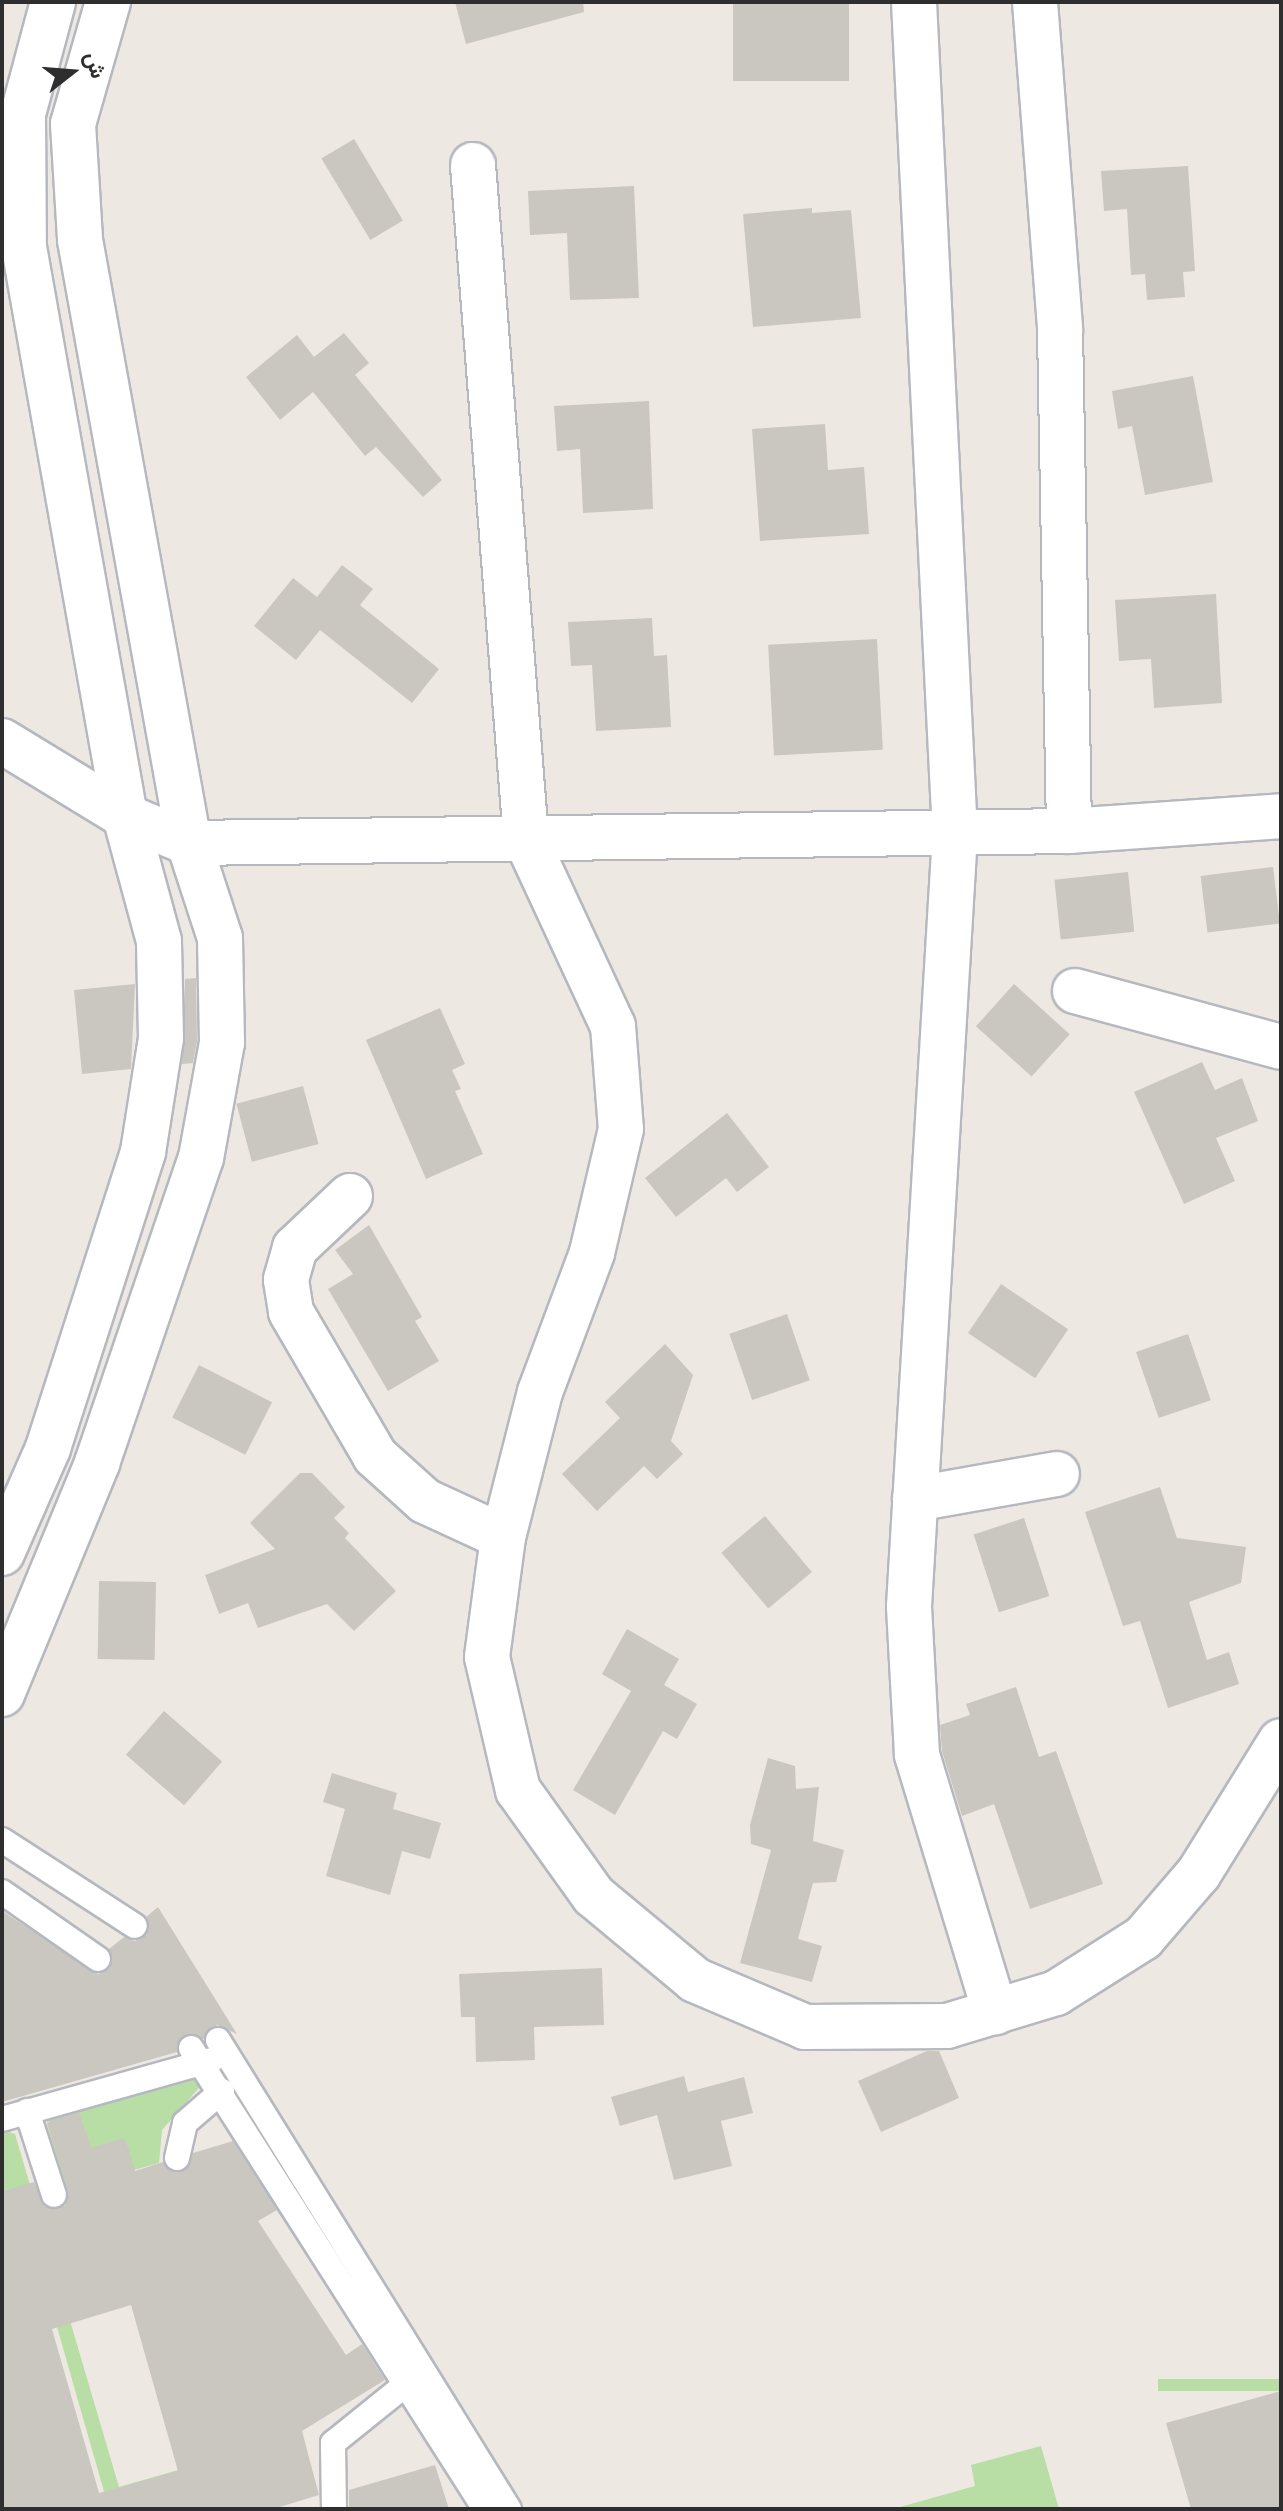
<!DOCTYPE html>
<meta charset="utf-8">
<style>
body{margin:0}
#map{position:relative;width:1283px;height:2511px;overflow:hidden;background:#ede9e2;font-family:Signika,Vazirmatn,sans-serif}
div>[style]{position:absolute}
.green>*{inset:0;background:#b8dda5;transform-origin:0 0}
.building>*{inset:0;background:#cac7c0;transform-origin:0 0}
.roads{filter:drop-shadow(2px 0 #b6b8c0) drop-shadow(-2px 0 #b6b8c0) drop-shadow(0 2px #b6b8c0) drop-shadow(0 -2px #b6b8c0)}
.service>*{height:24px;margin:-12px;padding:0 12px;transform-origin:12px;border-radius:12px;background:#fff}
.minor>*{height:44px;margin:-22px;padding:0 22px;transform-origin:22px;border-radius:22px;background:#fff}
.tertiary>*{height:44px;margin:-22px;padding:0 22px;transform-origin:22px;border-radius:22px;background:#fff}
.secondary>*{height:44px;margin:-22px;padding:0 22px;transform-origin:22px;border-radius:22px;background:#fff}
span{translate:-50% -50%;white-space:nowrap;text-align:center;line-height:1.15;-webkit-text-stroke:8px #fff;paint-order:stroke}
.frame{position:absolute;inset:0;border:4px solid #2e2e2e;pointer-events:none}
.north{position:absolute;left:32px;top:32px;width:80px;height:80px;-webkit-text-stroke:6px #fff;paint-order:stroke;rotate:73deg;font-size:22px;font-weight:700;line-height:32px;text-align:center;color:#2e2e2e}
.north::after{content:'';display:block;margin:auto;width:28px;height:36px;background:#2e2e2e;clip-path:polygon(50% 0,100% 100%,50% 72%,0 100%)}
</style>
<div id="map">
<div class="green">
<div style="clip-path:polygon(189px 2076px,205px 2081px,162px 2130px,159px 2163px,127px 2172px,208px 2509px,109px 2509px,17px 2187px,2px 2191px,2px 2130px,15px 2134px,119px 2487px,178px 2470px,102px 2180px,67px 2190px,47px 2125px,53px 2115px)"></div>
<div style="left:1281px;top:2379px;width:12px;height:123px;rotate:90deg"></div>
<div style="clip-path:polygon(1041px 2446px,1059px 2509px,893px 2509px,975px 2486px,971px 2465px)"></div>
</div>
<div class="building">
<div style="clip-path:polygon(455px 2px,583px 2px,584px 12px,466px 44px)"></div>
<div style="left:733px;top:2px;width:116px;height:79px"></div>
<div style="left:354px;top:139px;width:95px;height:38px;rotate:59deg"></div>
<div style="clip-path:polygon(1188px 166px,1195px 271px,1183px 272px,1185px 297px,1147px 300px,1145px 274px,1131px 275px,1127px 209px,1104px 211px,1101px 171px)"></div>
<div style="clip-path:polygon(634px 186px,639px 298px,570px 300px,567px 233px,530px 235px,528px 191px)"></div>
<div style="clip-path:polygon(812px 208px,812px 213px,851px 210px,861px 318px,753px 327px,743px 214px)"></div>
<div style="clip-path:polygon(344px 333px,369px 363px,355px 375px,442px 480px,423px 497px,376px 447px,365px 456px,313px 392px,280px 420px,246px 377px,297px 335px,314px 357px)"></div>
<div style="clip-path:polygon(1193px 376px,1213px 482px,1145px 495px,1132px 426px,1118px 429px,1112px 391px)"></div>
<div style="clip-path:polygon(649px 401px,653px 509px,583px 513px,580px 449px,557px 451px,554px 406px)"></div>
<div style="clip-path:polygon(825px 424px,828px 470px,864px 467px,869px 534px,760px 541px,752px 429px)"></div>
<div style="clip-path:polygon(342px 565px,373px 589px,360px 605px,439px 669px,412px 703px,320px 630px,296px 660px,254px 626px,293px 578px,317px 597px)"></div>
<div style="clip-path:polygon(1216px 594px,1222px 703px,1154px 708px,1151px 659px,1119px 661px,1115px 600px)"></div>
<div style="clip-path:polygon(652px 618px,654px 656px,667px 655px,671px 727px,596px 731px,592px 665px,571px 666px,568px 622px)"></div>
<div style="left:877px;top:639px;width:111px;height:109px;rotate:87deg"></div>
<div style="left:1273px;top:867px;width:57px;height:73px;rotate:83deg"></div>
<div style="left:1128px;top:872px;width:60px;height:74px;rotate:84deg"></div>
<div style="clip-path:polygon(196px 978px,197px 1041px,193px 1063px,182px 1064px,185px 979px)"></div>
<div style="clip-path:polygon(135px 984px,131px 1069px,82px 1074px,74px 990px)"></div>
<div style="left:1014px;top:984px;width:75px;height:57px;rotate:42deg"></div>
<div style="clip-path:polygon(440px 1008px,465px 1064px,452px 1070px,461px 1089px,455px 1091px,483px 1154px,426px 1179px,366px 1040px)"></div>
<div style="clip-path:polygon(1202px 1062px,1215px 1090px,1242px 1078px,1258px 1121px,1216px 1138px,1235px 1181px,1184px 1204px,1134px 1092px)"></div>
<div style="left:303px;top:1086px;width:60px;height:69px;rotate:75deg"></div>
<div style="clip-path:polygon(727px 1113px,769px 1167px,737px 1192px,726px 1178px,676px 1217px,645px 1178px)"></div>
<div style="clip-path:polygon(369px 1225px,422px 1317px,415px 1321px,439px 1361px,388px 1391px,328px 1289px,353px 1274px,335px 1250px)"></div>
<div style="left:1001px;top:1284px;width:81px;height:59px;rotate:34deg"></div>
<div style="left:787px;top:1314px;width:70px;height:61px;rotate:71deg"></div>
<div style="left:1188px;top:1334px;width:70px;height:55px;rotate:71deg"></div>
<div style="clip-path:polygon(665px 1344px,693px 1375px,671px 1441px,683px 1454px,657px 1479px,644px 1466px,597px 1511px,562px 1474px,620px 1418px,605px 1402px)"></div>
<div style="left:199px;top:1365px;width:82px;height:59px;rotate:27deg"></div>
<div style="clip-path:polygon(300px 1473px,312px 1473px,345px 1507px,334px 1518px,349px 1533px,345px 1538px,396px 1591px,354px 1631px,327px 1604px,258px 1628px,248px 1603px,219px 1614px,205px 1575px,275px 1549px,250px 1523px)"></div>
<div style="clip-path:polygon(1160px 1487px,1177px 1538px,1246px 1547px,1241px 1583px,1189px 1602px,1207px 1660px,1229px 1652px,1239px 1684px,1168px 1708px,1140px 1621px,1123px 1626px,1085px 1512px)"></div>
<div style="left:765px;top:1516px;width:73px;height:57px;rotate:50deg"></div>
<div style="left:1024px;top:1518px;width:82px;height:53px;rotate:72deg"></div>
<div style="left:99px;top:1581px;width:57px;height:78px;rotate:1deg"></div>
<div style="clip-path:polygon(627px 1629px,679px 1659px,664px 1685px,697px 1704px,677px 1739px,663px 1731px,615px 1815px,573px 1790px,631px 1691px,602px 1674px)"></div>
<div style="clip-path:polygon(1016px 1687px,1039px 1757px,1056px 1751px,1103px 1884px,1030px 1909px,994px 1804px,962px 1816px,942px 1751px,940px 1725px,970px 1715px,966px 1704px)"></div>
<div style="left:164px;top:1711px;width:77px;height:58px;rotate:41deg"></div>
<div style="clip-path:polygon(768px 1758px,795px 1766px,796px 1789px,819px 1787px,813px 1841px,844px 1850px,836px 1882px,813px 1883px,798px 1939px,822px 1946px,812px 1982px,740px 1963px,771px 1850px,751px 1844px,750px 1825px)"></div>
<div style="clip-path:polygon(332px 1773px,397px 1793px,393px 1809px,441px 1823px,430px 1859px,402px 1851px,390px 1895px,326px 1876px,345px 1809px,323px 1802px)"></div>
<div style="clip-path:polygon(158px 1907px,237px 2034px,217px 2025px,203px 2039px,182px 2036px,177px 2052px,2px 2102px,2px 1911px,98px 1974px,110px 1968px,109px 1949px,124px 1937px,135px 1941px,147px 1935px,146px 1917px)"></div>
<div style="clip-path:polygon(602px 1968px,604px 2025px,534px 2027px,535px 2060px,476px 2062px,475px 2017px,461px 2017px,459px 1974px)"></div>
<div style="clip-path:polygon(927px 2051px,939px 2051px,959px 2098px,881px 2132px,858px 2081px)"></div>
<div style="clip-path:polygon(684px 2076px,688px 2092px,744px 2077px,753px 2113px,721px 2121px,732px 2166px,674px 2180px,657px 2115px,620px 2126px,611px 2097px)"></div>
<div style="clip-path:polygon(evenodd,79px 2113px,91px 2148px,125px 2138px,135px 2171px,163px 2162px,181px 2172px,193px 2153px,233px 2141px,277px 2210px,258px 2221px,346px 2355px,362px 2344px,385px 2380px,302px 2431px,319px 2495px,273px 2509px,2px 2509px,2px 2191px,34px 2182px,45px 2207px,65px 2206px,68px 2190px,47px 2122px,79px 2113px,131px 2305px,178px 2471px,99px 2493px,52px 2329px,131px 2305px)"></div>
<div style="clip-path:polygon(1281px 2391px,1281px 2509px,1191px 2509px,1166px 2423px)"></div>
<div style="clip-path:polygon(435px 2465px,449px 2509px,349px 2509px,349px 2490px)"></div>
</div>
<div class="roads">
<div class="service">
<div style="left:2px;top:1840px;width:158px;rotate:32.9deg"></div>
<div style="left:2px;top:1892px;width:117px;rotate:34.9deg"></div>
<div style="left:218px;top:2040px;width:552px;rotate:58.18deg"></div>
<div style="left:191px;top:2048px;width:547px;rotate:57.47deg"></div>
<div style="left:27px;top:2111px;width:88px;rotate:72.2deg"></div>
<div style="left:2px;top:2119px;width:218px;rotate:-15.7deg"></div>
<div style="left:177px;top:2158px;width:36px;rotate:-77deg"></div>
<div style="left:185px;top:2123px;width:49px;rotate:-40.9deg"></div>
<div style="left:334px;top:2509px;width:66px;rotate:-90.9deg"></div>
<div style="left:333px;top:2443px;width:107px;rotate:-38.9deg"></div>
</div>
<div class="minor">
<div style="left:914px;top:2px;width:833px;rotate:87.18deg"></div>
<div style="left:955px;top:834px;width:774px;rotate:93.41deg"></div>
<div style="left:909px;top:1607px;width:148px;rotate:86.9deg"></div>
<div style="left:917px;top:1755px;width:269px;rotate:73.1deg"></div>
<div style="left:1035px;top:2px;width:328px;rotate:85.6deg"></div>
<div style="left:1060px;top:329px;width:502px;rotate:88.97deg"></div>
<div style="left:473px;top:165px;width:676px;rotate:85.5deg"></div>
<div style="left:526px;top:839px;width:206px;rotate:65.1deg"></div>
<div style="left:613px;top:1026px;width:103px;rotate:85.6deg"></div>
<div style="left:621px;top:1129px;width:127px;rotate:103.2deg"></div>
<div style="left:592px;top:1253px;width:148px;rotate:110.5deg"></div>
<div style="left:540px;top:1392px;width:150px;rotate:104.3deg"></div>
<div style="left:503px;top:1537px;width:121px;rotate:97.6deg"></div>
<div style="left:487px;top:1657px;width:137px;rotate:76.9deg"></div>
<div style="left:518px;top:1790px;width:130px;rotate:54.4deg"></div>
<div style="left:594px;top:1896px;width:131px;rotate:39.7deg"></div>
<div style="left:695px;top:1980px;width:120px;rotate:23.1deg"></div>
<div style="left:805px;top:2027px;width:142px;rotate:-0.4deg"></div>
<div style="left:947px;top:2026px;width:114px;rotate:-16.8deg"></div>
<div style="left:1056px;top:1993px;width:103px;rotate:-32.3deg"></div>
<div style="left:1143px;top:1938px;width:86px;rotate:-49.3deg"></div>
<div style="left:1199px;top:1873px;width:155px;rotate:-58.2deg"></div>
<div style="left:1075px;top:991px;width:213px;rotate:15.2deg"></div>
<div style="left:350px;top:1196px;width:76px;rotate:136.6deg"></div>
<div style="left:295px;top:1248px;width:33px;rotate:106deg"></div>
<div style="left:286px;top:1280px;width:32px;rotate:81deg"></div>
<div style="left:291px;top:1312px;width:167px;rotate:59.7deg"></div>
<div style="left:375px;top:1456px;width:67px;rotate:42deg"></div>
<div style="left:425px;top:1501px;width:86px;rotate:24.8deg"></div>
<div style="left:915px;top:1499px;width:144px;rotate:-10deg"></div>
</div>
<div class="tertiary">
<div style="left:53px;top:2px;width:116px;rotate:105deg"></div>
<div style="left:23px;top:114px;width:133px;rotate:89.6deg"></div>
<div style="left:24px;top:247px;width:578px;rotate:79.93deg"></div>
<div style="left:108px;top:2px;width:127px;rotate:106deg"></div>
<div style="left:73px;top:124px;width:116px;rotate:86.5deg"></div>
<div style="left:80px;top:240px;width:613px;rotate:79.75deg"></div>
</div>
<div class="secondary">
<div style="left:2px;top:741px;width:144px;rotate:31.4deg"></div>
<div style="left:125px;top:816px;width:69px;rotate:22.9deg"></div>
<div style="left:189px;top:843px;width:880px;rotate:-0.78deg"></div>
<div style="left:1069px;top:831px;width:213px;rotate:-4deg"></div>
<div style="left:2px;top:1553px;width:115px;rotate:-66.3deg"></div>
<div style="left:48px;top:1448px;width:311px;rotate:-72.2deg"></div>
<div style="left:143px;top:1152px;width:115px;rotate:-81deg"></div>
<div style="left:161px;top:1038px;width:97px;rotate:-91.2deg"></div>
<div style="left:159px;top:941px;width:130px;rotate:-105.2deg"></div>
<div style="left:2px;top:1694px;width:250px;rotate:-67.6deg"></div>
<div style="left:97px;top:1463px;width:322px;rotate:-71.2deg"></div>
<div style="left:201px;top:1158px;width:117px;rotate:-79.7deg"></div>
<div style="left:222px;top:1043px;width:105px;rotate:-91.1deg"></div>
<div style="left:220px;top:938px;width:100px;rotate:-108.1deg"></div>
</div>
</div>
<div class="frame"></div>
<div class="north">ش</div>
</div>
